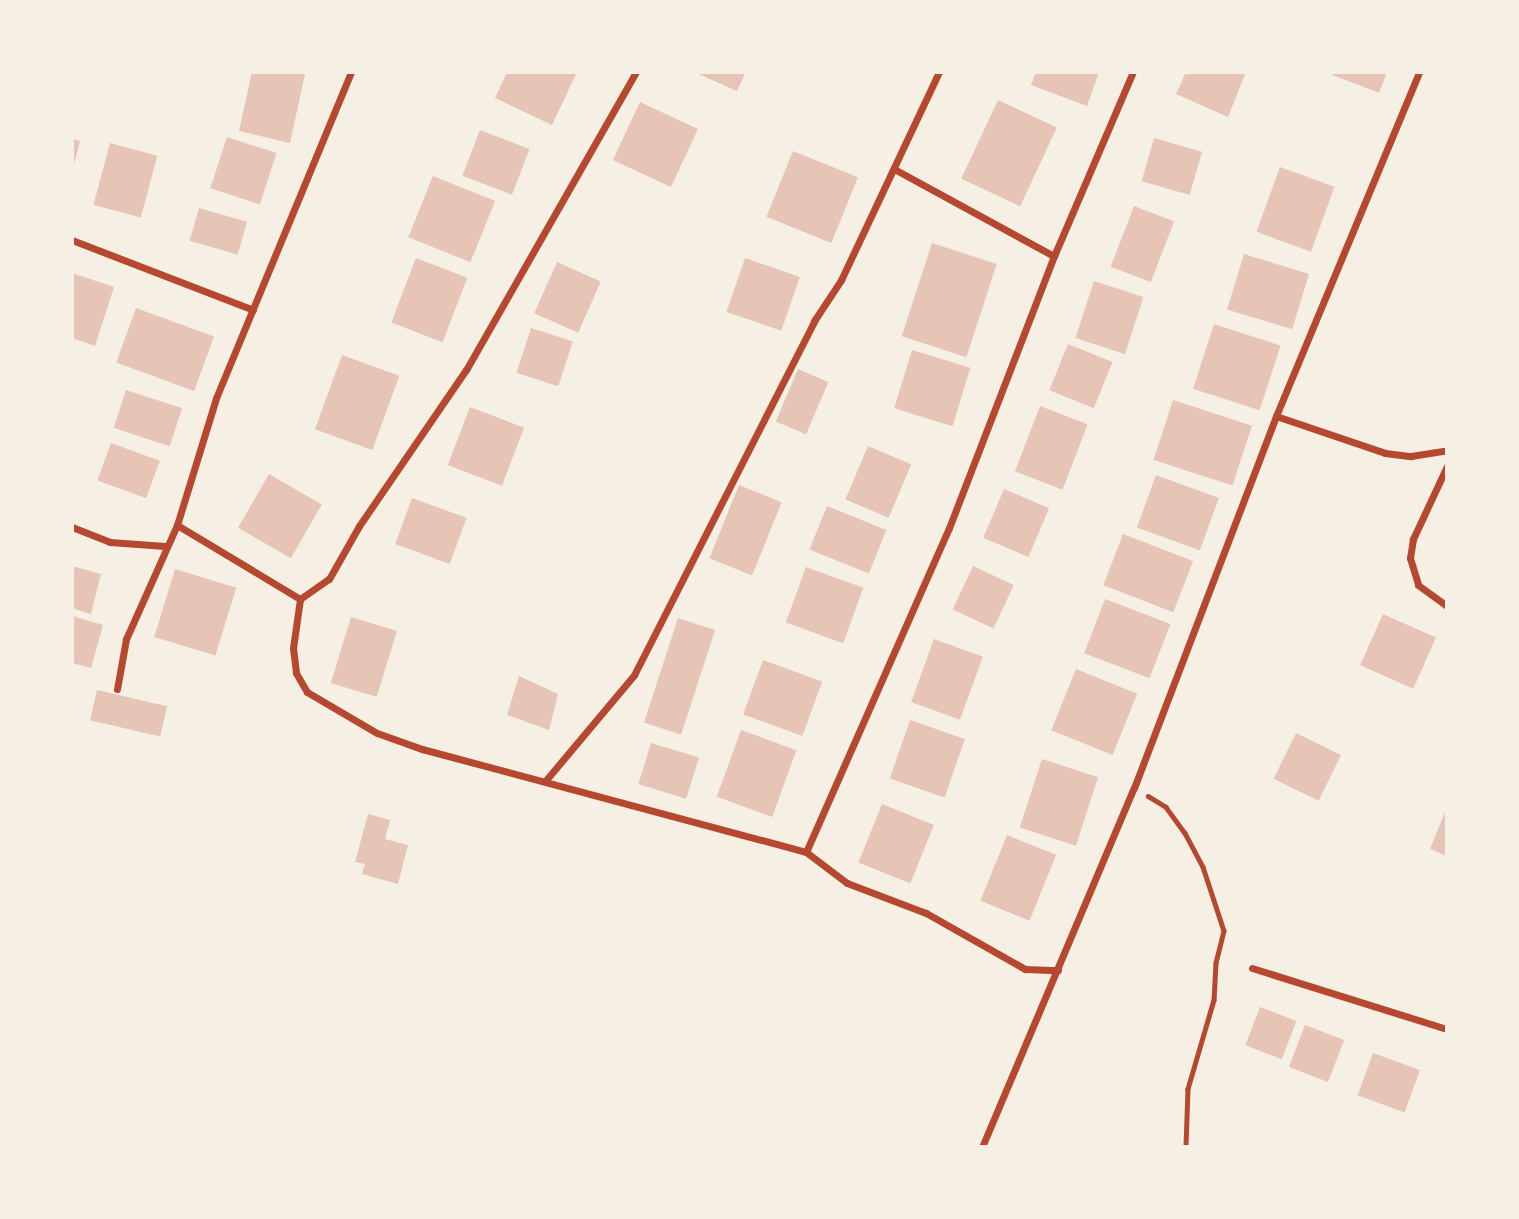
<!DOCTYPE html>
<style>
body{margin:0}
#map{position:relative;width:1519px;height:1219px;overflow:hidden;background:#f6efe4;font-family:Overpass,sans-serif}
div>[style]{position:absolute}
.building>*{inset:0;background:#e6c5b7;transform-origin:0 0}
.path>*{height:4.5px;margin:-2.25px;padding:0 2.25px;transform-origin:2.25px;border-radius:2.25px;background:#b5482f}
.minor>*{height:7px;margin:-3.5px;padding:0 3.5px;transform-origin:3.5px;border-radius:3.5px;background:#b5482f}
span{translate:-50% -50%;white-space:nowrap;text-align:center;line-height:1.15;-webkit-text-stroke:6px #f6efe4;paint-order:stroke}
.frame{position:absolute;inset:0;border:74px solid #f6efe4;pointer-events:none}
</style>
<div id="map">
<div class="building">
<div style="clip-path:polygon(252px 72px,305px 74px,290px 143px,239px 131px)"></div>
<div style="clip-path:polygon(507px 72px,577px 72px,552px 125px,495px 98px)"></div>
<div style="clip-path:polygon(694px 72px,746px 72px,737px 91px)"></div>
<div style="clip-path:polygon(1036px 72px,1099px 72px,1087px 106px,1031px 85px)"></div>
<div style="clip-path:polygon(1186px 72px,1246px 72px,1228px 117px,1176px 94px)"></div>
<div style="clip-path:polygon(1325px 72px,1387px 72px,1379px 93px)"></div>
<div style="left:998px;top:100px;width:65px;height:87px;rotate:25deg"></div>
<div style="left:640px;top:102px;width:64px;height:64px;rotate:25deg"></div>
<div style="left:480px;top:130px;width:53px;height:49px;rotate:21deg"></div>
<div style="left:227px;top:137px;width:52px;height:54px;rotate:18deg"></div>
<div style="left:1154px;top:138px;width:50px;height:45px;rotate:16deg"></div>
<div style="clip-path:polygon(72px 139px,80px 141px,73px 168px,72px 168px)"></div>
<div style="left:110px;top:143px;width:49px;height:64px;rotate:15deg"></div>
<div style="left:793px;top:151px;width:70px;height:71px;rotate:22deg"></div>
<div style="left:1280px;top:167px;width:58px;height:69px;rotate:20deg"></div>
<div style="left:433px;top:176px;width:67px;height:66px;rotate:22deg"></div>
<div style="left:1134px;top:206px;width:43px;height:65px;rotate:21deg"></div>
<div style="left:199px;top:208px;width:50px;height:34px;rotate:16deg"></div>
<div style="left:932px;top:243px;width:68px;height:98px;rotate:18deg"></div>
<div style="left:1244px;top:254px;width:68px;height:58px;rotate:17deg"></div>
<div style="left:416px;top:258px;width:55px;height:69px;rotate:21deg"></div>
<div style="left:745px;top:258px;width:58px;height:57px;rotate:19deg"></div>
<div style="left:557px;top:262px;width:48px;height:56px;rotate:24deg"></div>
<div style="clip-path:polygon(72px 273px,114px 287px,95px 346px,72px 338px)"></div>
<div style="left:1094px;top:281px;width:52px;height:60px;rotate:18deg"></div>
<div style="left:136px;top:308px;width:83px;height:58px;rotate:20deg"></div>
<div style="left:1214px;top:324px;width:70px;height:68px;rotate:18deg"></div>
<div style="left:531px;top:328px;width:44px;height:47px;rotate:18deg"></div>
<div style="left:1068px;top:344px;width:48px;height:50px;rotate:22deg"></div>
<div style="left:912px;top:350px;width:61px;height:61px;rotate:17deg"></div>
<div style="left:342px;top:355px;width:61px;height:79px;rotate:20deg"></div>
<div style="left:798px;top:369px;width:33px;height:57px;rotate:23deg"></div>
<div style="left:126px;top:390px;width:59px;height:40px;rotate:18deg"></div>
<div style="left:1173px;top:400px;width:83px;height:63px;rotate:18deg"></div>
<div style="left:1040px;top:406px;width:51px;height:70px;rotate:21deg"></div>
<div style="left:470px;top:407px;width:58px;height:62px;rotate:21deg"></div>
<div style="left:111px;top:443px;width:52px;height:40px;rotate:20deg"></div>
<div style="left:868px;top:446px;width:47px;height:58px;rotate:23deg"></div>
<div style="left:269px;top:474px;width:61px;height:62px;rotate:30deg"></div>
<div style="left:1156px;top:475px;width:67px;height:56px;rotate:20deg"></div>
<div style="left:739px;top:485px;width:46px;height:79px;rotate:22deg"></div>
<div style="left:1004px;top:489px;width:49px;height:53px;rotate:23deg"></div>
<div style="left:412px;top:498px;width:58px;height:49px;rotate:20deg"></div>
<div style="left:827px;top:506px;width:64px;height:47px;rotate:22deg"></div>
<div style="left:1123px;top:534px;width:75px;height:55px;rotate:21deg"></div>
<div style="clip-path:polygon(72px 566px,101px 574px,91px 614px,72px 608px)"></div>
<div style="left:973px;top:566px;width:45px;height:48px;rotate:25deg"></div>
<div style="left:806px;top:567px;width:61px;height:59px;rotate:20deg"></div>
<div style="left:175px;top:569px;width:64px;height:71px;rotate:17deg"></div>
<div style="left:1105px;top:599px;width:70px;height:58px;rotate:21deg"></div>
<div style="left:1383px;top:614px;width:58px;height:56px;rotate:24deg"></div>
<div style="clip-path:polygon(72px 616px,103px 625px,91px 668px,72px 663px)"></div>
<div style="left:351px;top:617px;width:48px;height:69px;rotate:17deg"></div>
<div style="left:678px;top:618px;width:39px;height:110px;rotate:18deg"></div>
<div style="left:934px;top:639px;width:52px;height:67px;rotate:20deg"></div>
<div style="left:763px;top:660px;width:63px;height:58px;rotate:20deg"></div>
<div style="left:1076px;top:669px;width:66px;height:66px;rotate:22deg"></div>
<div style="clip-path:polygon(519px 676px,558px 694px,549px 730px,507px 715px)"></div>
<div style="left:97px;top:690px;width:72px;height:31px;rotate:13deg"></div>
<div style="left:910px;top:720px;width:58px;height:62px;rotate:19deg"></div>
<div style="left:741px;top:730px;width:59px;height:71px;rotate:20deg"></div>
<div style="left:1296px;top:733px;width:50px;height:51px;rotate:26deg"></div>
<div style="left:651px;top:743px;width:50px;height:43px;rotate:17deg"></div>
<div style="left:1042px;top:759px;width:59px;height:72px;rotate:18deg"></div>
<div style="left:882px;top:804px;width:56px;height:63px;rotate:22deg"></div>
<div style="clip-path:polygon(1447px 807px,1447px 856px,1430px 849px)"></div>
<div style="clip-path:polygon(368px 814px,390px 820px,385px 839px,408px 845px,398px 884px,362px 874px,365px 864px,355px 862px)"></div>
<div style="left:1007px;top:835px;width:53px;height:71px;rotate:22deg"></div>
<div style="left:1260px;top:1007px;width:39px;height:41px;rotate:21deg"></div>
<div style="left:1305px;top:1025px;width:42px;height:45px;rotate:21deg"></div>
<div style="left:1373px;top:1053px;width:50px;height:45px;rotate:20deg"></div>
</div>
<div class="path">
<div style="left:1148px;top:796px;width:21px;rotate:31deg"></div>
<div style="left:1166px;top:807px;width:32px;rotate:54deg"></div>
<div style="left:1185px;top:833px;width:38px;rotate:62deg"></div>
<div style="left:1203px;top:867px;width:67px;rotate:71.8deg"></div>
<div style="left:1224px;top:931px;width:33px;rotate:104deg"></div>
<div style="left:1216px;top:963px;width:37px;rotate:93deg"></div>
<div style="left:1214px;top:1000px;width:93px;rotate:106.3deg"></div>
<div style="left:1188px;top:1089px;width:58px;rotate:92deg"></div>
</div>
<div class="minor">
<div style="left:896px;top:170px;width:180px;rotate:28.6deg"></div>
<div style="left:72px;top:240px;width:194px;rotate:21.1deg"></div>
<div style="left:1276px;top:416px;width:115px;rotate:18.7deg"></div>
<div style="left:1385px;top:453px;width:26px;rotate:7deg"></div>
<div style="left:1411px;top:456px;width:36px;rotate:-9deg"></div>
<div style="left:1447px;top:466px;width:81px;rotate:115deg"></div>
<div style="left:1413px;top:539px;width:19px;rotate:99deg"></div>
<div style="left:1410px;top:558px;width:28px;rotate:73deg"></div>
<div style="left:1418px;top:585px;width:36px;rotate:36deg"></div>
<div style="left:177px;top:525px;width:144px;rotate:31deg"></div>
<div style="left:300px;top:599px;width:49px;rotate:98.1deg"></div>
<div style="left:293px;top:648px;width:25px;rotate:83deg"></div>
<div style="left:296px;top:673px;width:22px;rotate:60deg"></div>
<div style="left:307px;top:692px;width:81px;rotate:30.4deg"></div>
<div style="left:377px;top:733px;width:48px;rotate:19.6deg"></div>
<div style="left:422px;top:749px;width:398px;rotate:15deg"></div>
<div style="left:806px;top:852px;width:51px;rotate:37.1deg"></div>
<div style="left:847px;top:883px;width:85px;rotate:20.8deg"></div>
<div style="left:926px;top:913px;width:114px;rotate:29.5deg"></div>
<div style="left:1025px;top:969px;width:33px;rotate:2deg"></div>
<div style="left:72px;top:527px;width:41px;rotate:21.5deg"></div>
<div style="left:110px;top:542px;width:55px;rotate:4.2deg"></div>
<div style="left:300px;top:599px;width:35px;rotate:-35deg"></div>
<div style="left:329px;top:579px;width:61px;rotate:-60.5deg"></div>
<div style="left:359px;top:526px;width:189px;rotate:-55.6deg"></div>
<div style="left:466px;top:370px;width:343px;rotate:-60.3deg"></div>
<div style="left:117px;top:689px;width:51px;rotate:-79.8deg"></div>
<div style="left:126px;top:639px;width:125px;rotate:-65.9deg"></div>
<div style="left:177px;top:525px;width:133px;rotate:-72.9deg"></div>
<div style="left:216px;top:398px;width:353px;rotate:-67.5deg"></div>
<div style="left:546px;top:780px;width:137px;rotate:-50deg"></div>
<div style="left:634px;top:675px;width:397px;rotate:-63deg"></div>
<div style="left:814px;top:321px;width:49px;rotate:-56.6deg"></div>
<div style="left:841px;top:280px;width:230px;rotate:-64.8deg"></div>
<div style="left:806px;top:852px;width:354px;rotate:-66.2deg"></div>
<div style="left:949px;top:528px;width:292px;rotate:-68.9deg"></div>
<div style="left:1054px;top:256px;width:200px;rotate:-66.8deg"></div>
<div style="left:1252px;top:968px;width:204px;rotate:17.4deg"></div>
<div style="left:982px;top:1147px;width:390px;rotate:-67.1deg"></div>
<div style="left:1134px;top:788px;width:398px;rotate:-69.1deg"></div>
<div style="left:1276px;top:416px;width:373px;rotate:-67.4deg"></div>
</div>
<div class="frame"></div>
</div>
